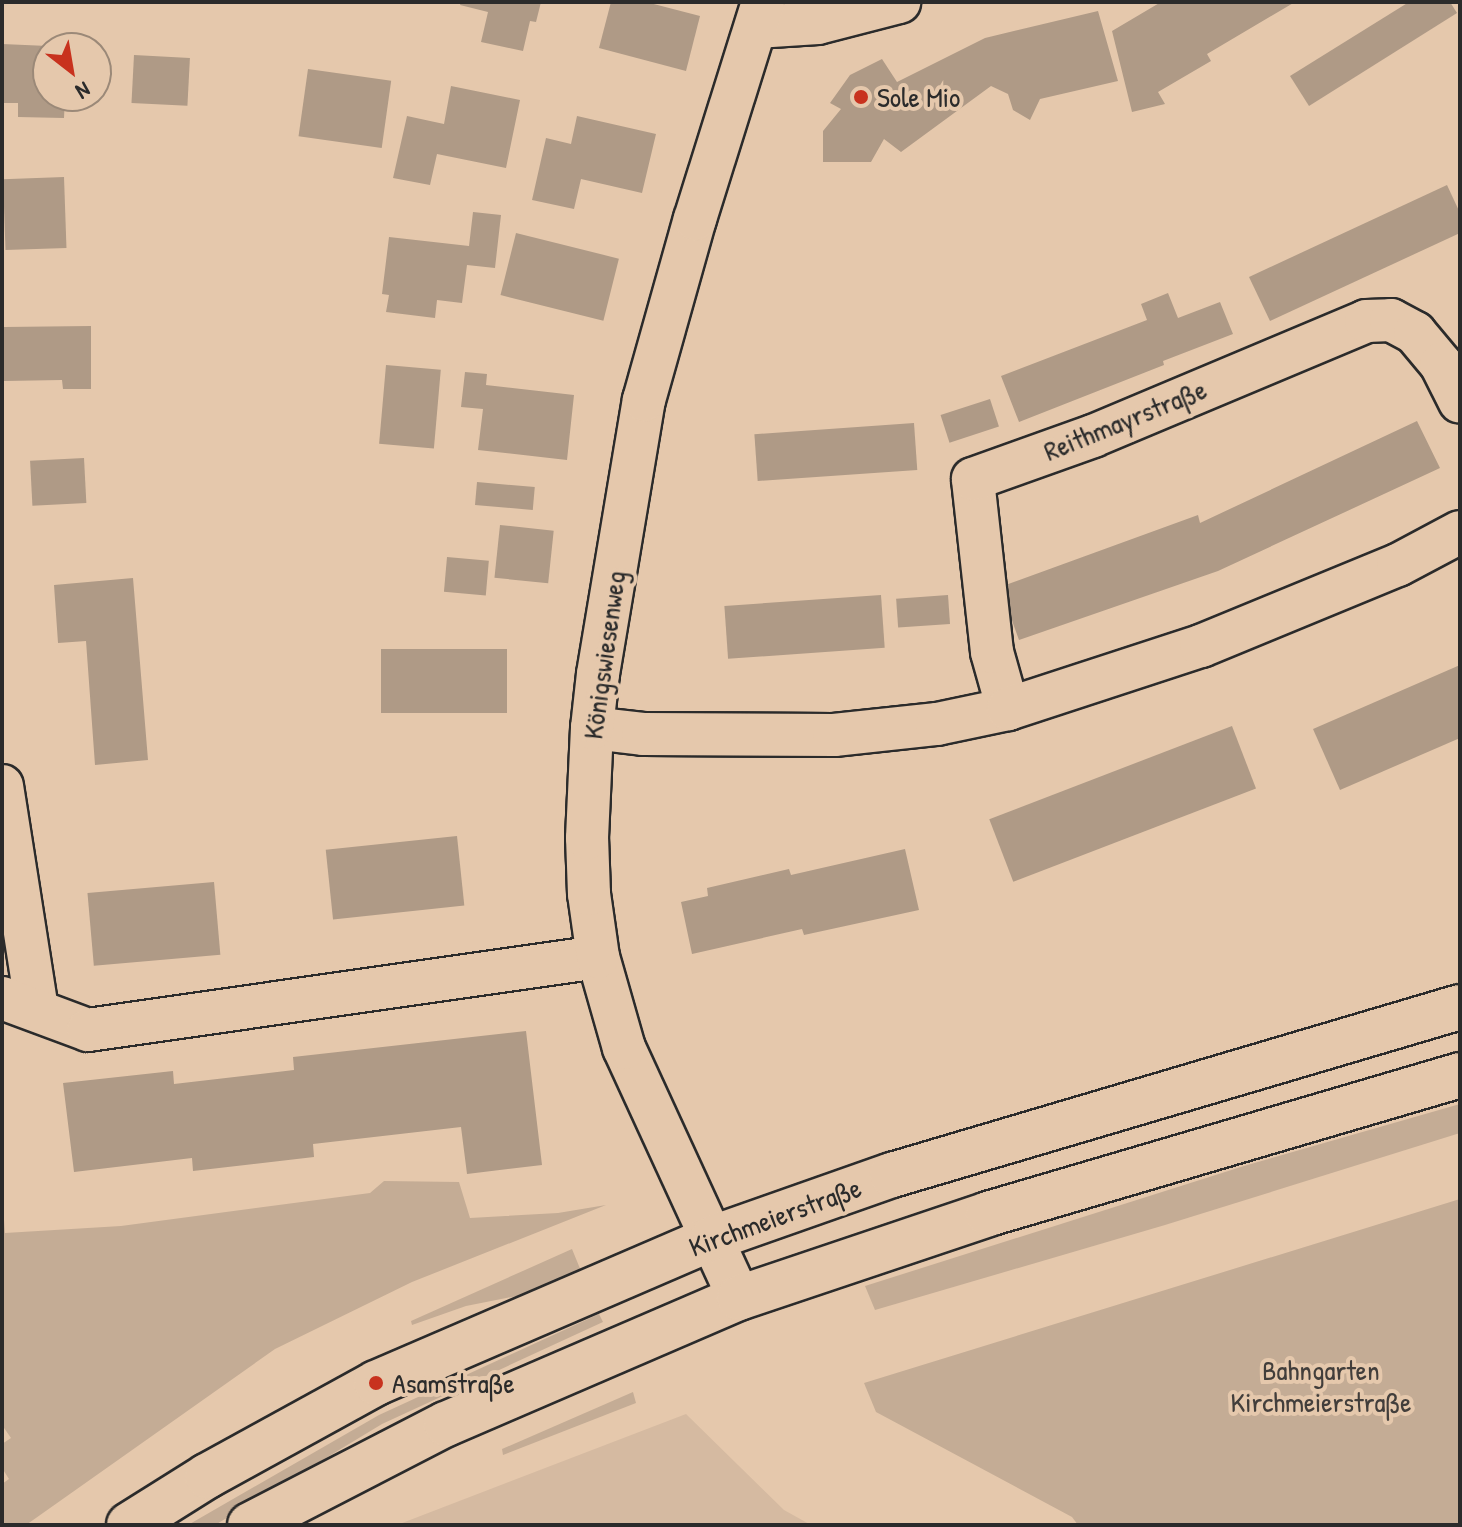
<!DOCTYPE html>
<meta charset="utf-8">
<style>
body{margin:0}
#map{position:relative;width:1462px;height:1527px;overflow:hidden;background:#e5c8ac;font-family:"Patrick Hand",sans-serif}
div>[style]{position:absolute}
.built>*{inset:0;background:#d5baa1}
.green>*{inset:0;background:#c4ac95}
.building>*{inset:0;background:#af9a86;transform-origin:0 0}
.roads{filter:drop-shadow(2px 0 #2b2b2b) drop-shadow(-2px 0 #2b2b2b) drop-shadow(0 2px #2b2b2b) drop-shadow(0 -2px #2b2b2b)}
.street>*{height:42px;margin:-21px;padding:0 21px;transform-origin:21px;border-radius:21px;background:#e5c8ac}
.secondary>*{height:44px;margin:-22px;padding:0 22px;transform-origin:22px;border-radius:22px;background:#e5c8ac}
.dots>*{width:22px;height:22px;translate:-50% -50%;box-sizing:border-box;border:4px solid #e5c8ac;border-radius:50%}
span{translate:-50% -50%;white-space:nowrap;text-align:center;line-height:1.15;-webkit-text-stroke:8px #e5c8ac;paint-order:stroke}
.poi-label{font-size:28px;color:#2b2b2b}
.left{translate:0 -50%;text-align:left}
.street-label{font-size:28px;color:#2b2b2b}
.park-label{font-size:28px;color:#423e3b}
.frame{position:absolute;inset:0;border:4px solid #2b2b2b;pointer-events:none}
.north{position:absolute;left:32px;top:32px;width:80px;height:80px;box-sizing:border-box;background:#e5c8ac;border:2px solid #9b8978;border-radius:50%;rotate:149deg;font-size:22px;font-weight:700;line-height:32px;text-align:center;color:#2b2b2b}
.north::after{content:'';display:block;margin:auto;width:28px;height:36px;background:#c8321e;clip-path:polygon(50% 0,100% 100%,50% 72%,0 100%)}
</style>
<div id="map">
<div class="built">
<div style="clip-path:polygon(686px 1414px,784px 1510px,811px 1525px,397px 1525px)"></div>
</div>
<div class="green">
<div style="clip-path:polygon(1460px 1104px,1460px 1133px,1165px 1225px,875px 1310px,865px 1286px,1244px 1166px)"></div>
<div style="clip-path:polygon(384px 1181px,459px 1182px,470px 1218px,558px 1213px,606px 1205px,412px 1282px,275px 1349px,26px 1525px,2px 1525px,2px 1484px,9px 1479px,2px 1468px,2px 1444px,11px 1438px,2px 1425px,2px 1192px,5px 1233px,121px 1226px,370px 1193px)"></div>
<div style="clip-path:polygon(1460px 1199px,1460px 1525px,1078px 1525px,1072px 1517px,876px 1412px,864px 1383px)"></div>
<div style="clip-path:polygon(572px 1249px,581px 1271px,522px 1295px,466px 1306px,412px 1325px,411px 1321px)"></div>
<div style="clip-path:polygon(599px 1314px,603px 1322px,382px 1424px,215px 1525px,188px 1525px,379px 1415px)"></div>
<div style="clip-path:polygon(633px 1392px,636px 1403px,503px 1455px,502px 1449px)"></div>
</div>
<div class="building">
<div style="clip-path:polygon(461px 2px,541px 2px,536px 22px,530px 21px,523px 51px,481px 42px,488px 12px,460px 5px)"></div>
<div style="clip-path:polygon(611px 2px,646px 2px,700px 16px,686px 71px,599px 48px)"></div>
<div style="clip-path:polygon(1161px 2px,1295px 2px,1207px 54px,1211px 61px,1158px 92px,1165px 104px,1132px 112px,1112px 31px)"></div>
<div style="clip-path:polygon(1409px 2px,1450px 2px,1457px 13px,1309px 106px,1290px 76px)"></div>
<div style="clip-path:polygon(1098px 11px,1118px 81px,1040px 99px,1030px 120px,1013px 110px,1008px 94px,991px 86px,901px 152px,884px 139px,871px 162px,823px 162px,823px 131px,841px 109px,830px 103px,850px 75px,882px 59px,897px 82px,985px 38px)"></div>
<div style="clip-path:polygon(2px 44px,48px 46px,48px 96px,65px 96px,64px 118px,18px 117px,18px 103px,2px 103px)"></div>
<div style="left:134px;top:55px;width:56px;height:48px;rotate:3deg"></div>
<div style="left:308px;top:69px;width:84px;height:68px;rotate:8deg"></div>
<div style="clip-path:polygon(451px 86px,520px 100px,506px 168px,437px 154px,430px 185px,393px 178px,407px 116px,444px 124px)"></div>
<div style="clip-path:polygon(577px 116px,656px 134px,642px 193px,581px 179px,574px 209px,532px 200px,546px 138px,571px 144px)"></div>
<div style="left:64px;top:177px;width:71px;height:61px;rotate:88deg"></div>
<div style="clip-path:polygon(1447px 185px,1460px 213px,1460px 233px,1270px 321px,1249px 277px)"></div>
<div style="clip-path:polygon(473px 212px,501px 215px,495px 268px,467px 265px,462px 303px,437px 300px,435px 318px,386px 312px,389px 295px,382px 294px,389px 237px,469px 246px)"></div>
<div style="left:516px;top:233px;width:106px;height:64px;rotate:14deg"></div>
<div style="clip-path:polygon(1168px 293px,1178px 318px,1220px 302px,1233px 334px,1163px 361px,1164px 365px,1019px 422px,1001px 376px,1147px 320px,1141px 304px)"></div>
<div style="clip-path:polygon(91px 326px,91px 389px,63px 389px,62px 380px,4px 381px,4px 327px)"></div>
<div style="left:386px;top:365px;width:55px;height:79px;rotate:5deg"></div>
<div style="clip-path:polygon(465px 372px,487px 374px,486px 385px,574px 395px,567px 460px,478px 450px,483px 409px,461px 407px)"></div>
<div style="left:990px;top:399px;width:29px;height:52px;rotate:72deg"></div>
<div style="clip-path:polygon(1417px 421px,1440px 468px,1218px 571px,1019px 640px,1000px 587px,1198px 515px,1200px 523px)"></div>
<div style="left:914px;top:423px;width:47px;height:160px;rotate:86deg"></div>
<div style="left:84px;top:458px;width:45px;height:54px;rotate:87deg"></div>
<div style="left:477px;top:482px;width:58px;height:23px;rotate:5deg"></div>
<div style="left:500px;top:525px;width:54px;height:53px;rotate:6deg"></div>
<div style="left:447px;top:557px;width:42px;height:35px;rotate:5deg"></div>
<div style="clip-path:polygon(133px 578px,148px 760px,95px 765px,86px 641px,58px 643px,54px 585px)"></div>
<div style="left:881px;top:595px;width:53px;height:157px;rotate:86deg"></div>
<div style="left:948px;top:595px;width:29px;height:52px;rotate:86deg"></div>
<div style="left:381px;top:649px;width:126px;height:64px"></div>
<div style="clip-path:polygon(1460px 665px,1460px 738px,1340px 790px,1313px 729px)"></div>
<div style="left:1232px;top:726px;width:67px;height:260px;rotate:69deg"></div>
<div style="left:457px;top:836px;width:70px;height:132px;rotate:84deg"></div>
<div style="clip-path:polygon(905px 849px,919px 910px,804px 935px,802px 929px,692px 954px,681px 902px,708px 896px,707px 888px,789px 869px,791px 875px)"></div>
<div style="left:214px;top:882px;width:73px;height:127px;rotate:85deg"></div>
<div style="clip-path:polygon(526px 1031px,542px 1165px,467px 1174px,461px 1127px,313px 1144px,314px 1157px,193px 1171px,192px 1158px,74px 1172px,63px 1083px,173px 1071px,174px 1084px,294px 1070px,293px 1057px)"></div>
</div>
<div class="roads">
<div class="street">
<div style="left:756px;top:27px;width:62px;rotate:-3.7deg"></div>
<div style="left:818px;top:23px;width:84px;rotate:-14.5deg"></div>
<div style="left:1008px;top:709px;width:59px;rotate:-105.7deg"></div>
<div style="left:992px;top:652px;width:174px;rotate:-96.3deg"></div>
<div style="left:973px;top:479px;width:127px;rotate:-19.7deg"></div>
<div style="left:1093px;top:436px;width:296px;rotate:-22.8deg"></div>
<div style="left:1366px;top:321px;width:25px;rotate:-2deg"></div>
<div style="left:1391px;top:320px;width:27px;rotate:28deg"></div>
<div style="left:1415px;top:333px;width:40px;rotate:50deg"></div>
<div style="left:1441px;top:364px;width:42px;rotate:63.4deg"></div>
<div style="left:592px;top:728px;width:51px;rotate:6.7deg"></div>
<div style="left:643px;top:734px;width:191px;rotate:0.3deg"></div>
<div style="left:834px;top:735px;width:104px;rotate:-6.1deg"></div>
<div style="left:937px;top:724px;width:73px;rotate:-11.9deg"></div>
<div style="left:1008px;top:709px;width:203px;rotate:-18.1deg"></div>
<div style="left:1201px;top:646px;width:213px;rotate:-22.4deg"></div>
<div style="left:1398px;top:565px;width:70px;rotate:-28deg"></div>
<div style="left:2px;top:786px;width:226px;rotate:81.1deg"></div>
<div style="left:2px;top:998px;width:92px;rotate:20.4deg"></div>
<div style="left:88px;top:1030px;width:515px;rotate:-8.15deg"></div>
<div style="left:739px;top:1298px;width:275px;rotate:-114.7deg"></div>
<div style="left:624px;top:1048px;width:95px;rotate:-105.9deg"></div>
<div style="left:598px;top:957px;width:64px;rotate:-98.1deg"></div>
<div style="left:589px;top:894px;width:56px;rotate:-92deg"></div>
<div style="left:587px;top:838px;width:110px;rotate:-87.4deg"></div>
<div style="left:592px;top:728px;width:54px;rotate:-83.7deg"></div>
<div style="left:598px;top:674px;width:278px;rotate:-80.5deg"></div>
<div style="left:644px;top:400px;width:188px;rotate:-74.3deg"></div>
<div style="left:695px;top:219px;width:227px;rotate:-72.6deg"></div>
</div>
<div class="secondary">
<div style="left:129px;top:1525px;width:92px;rotate:-32.1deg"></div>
<div style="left:207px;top:1476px;width:193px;rotate:-28.8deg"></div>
<div style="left:376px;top:1383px;width:367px;rotate:-23.3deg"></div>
<div style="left:713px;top:1238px;width:190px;rotate:-19.4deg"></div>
<div style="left:892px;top:1175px;width:592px;rotate:-16.48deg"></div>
<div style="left:250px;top:1525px;width:220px;rotate:-27.3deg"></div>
<div style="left:446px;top:1424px;width:319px;rotate:-23.3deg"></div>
<div style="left:739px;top:1298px;width:263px;rotate:-18.6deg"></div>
<div style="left:988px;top:1214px;width:492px;rotate:-16.4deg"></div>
</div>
</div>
<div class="dots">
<div style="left:861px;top:97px;background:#c8321e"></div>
<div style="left:376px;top:1383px;background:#c8321e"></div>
</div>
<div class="poi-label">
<span class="left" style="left:877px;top:97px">Sole Mio</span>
<span class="left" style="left:392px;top:1383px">Asamstraße</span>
</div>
<div class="street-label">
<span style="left:1125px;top:420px;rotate:-22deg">Reithmayrstraße</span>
<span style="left:604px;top:655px;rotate:-82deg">Königswiesenweg</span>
<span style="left:775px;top:1217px;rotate:-20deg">Kirchmeierstraße</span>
</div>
<div class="park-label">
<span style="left:1321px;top:1386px">Bahngarten<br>Kirchmeierstraße</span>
</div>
<div class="frame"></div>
<div class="north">N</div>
</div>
